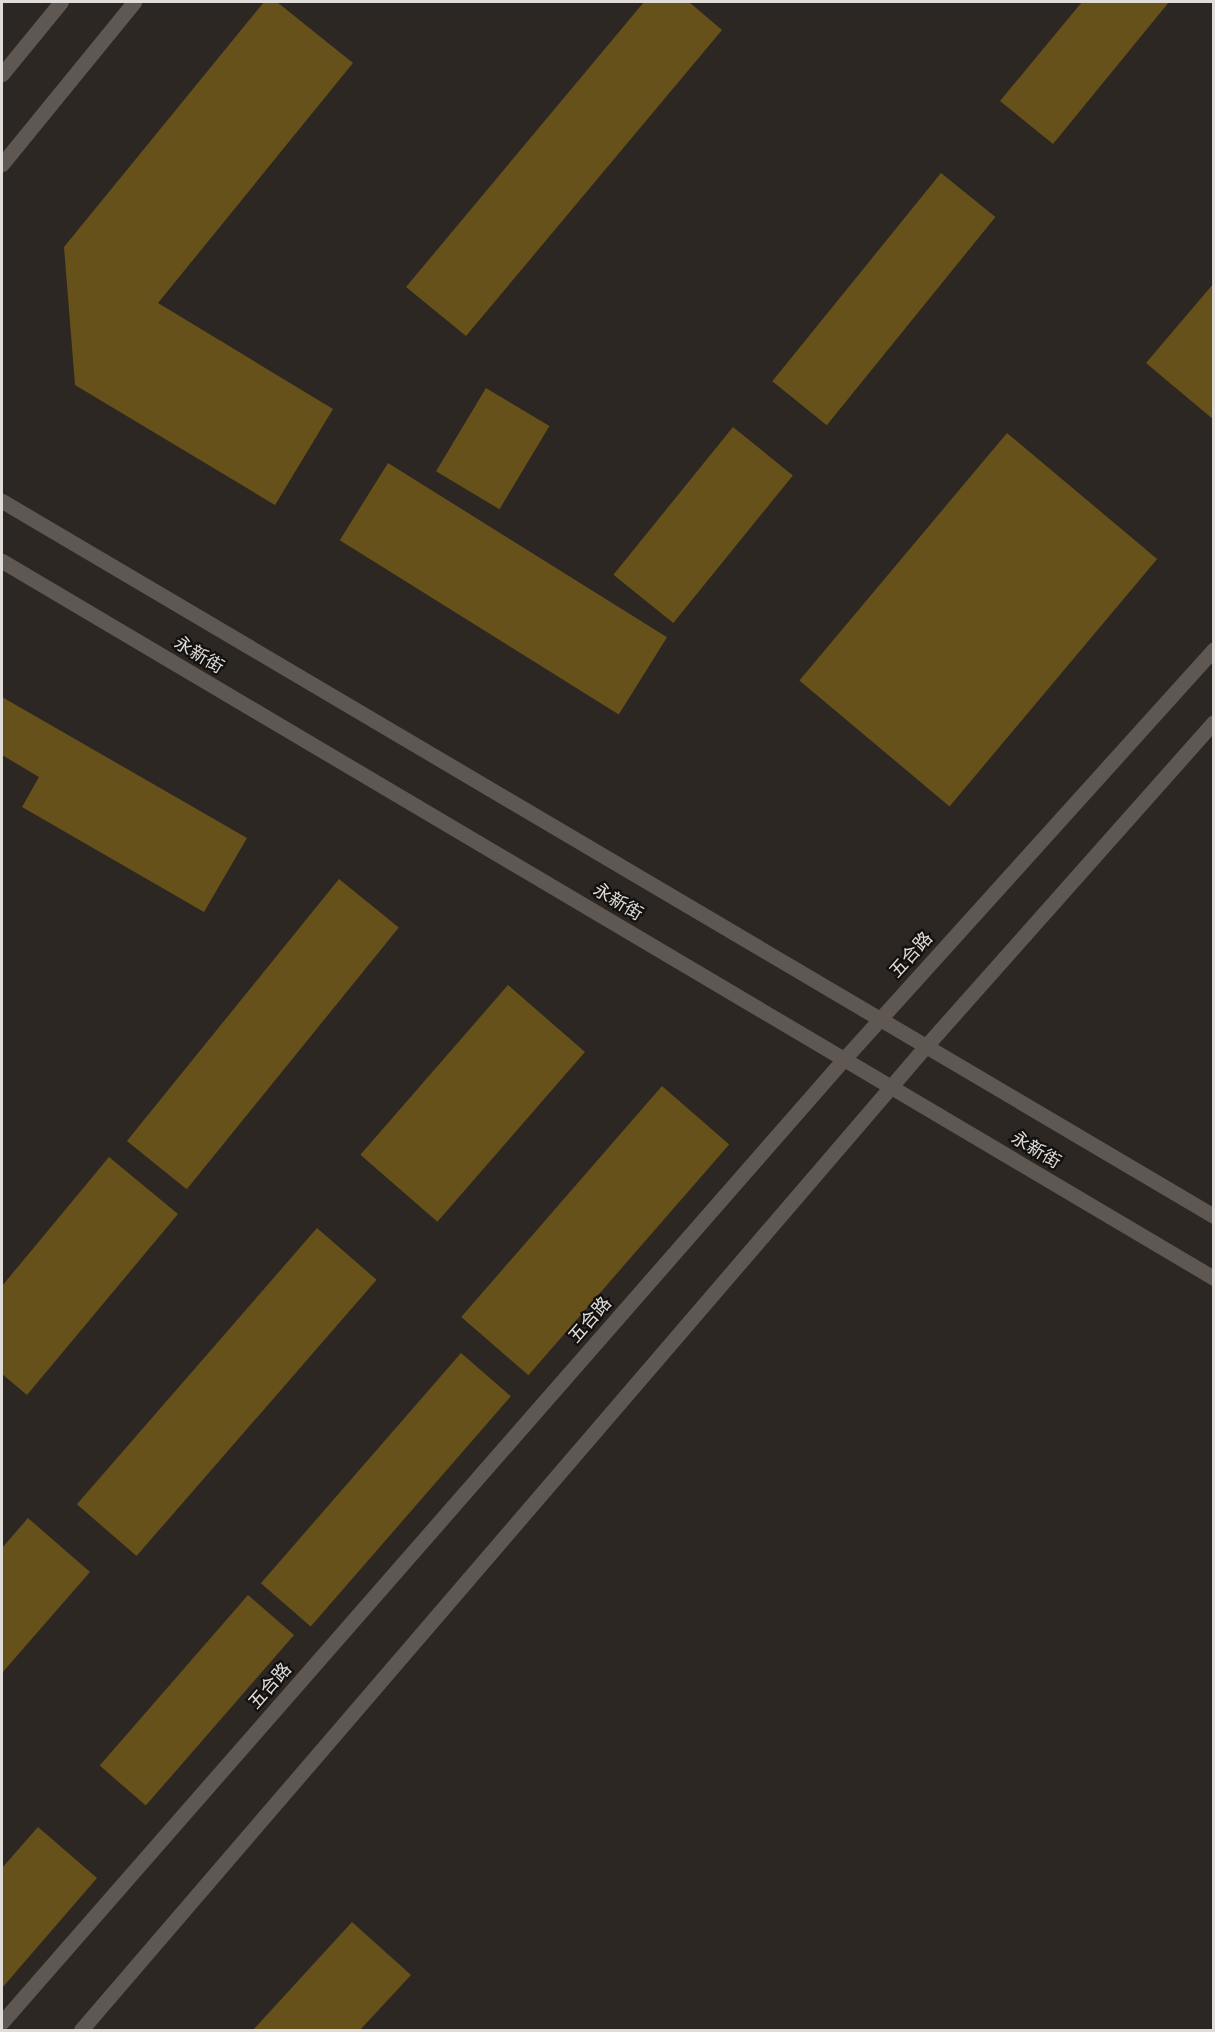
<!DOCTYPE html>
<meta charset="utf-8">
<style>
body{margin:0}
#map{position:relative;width:1215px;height:2032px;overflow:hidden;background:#2d2723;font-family:"Nunito Sans","Noto Sans SC",sans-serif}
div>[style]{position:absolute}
.building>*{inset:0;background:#66511a;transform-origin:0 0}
.lane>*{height:15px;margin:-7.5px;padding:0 7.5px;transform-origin:7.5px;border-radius:7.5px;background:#5e5752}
.secondary>*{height:15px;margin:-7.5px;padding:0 7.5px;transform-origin:7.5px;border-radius:7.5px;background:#5e5752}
span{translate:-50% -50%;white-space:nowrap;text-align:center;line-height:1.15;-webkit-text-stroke:4.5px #13110f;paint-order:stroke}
.street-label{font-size:18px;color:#e0dcd9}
.frame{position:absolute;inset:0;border:3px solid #e0dcd9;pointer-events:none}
</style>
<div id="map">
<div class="building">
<div style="clip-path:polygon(264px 2px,277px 2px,353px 63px,158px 303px,333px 409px,275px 505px,75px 385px,64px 247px)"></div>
<div style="clip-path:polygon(644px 2px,689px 2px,722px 30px,466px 336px,406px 287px)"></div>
<div style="clip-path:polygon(1082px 2px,1169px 2px,1053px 144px,1000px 101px)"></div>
<div style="left:941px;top:173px;width:70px;height:268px;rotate:39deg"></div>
<div style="clip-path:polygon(1214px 283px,1214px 420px,1146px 363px)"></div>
<div style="left:486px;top:388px;width:74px;height:97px;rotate:31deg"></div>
<div style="left:733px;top:427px;width:77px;height:190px;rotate:39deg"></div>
<div style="left:1007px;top:433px;width:196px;height:323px;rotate:40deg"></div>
<div style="left:388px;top:463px;width:329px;height:91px;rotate:32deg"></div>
<div style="clip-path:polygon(2px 697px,247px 838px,204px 912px,22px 807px,39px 777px,2px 755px)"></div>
<div style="left:339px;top:879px;width:77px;height:337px;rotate:39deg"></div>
<div style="left:508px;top:985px;width:102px;height:225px;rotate:41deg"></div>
<div style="left:662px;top:1086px;width:89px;height:306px;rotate:41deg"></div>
<div style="clip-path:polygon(109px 1157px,178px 1214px,27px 1395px,2px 1374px,2px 1286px)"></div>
<div style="left:317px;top:1228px;width:79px;height:366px;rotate:41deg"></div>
<div style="left:461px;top:1353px;width:66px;height:305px;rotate:41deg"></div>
<div style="clip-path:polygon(28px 1518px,90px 1572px,2px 1673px,2px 1548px)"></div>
<div style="left:248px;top:1595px;width:61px;height:226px;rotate:41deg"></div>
<div style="clip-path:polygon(38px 1827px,97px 1878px,2px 1988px,2px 1868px)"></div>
<div style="clip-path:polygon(352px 1922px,411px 1975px,360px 2030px,253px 2030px)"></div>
</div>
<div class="lane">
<div style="left:2px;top:164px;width:209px;rotate:-50.8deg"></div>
</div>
<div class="secondary">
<div style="left:2px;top:74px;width:93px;rotate:-50.7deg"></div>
<div style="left:2px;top:501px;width:1407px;rotate:30.54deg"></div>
<div style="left:2px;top:561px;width:1408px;rotate:30.61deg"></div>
<div style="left:2px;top:2022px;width:1279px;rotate:-48.84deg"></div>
<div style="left:844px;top:1059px;width:552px;rotate:-47.94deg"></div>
<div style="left:81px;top:2030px;width:1297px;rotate:-49.35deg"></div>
<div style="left:926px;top:1046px;width:433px;rotate:-48.4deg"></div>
</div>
<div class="street-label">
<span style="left:199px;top:655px;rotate:31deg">永新街</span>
<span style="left:618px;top:902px;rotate:31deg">永新街</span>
<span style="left:911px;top:955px;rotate:-48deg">五合路</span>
<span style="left:1036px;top:1150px;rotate:31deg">永新街</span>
<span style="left:590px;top:1320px;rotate:-49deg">五合路</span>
<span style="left:270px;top:1686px;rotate:-49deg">五合路</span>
</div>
<div class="frame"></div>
</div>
